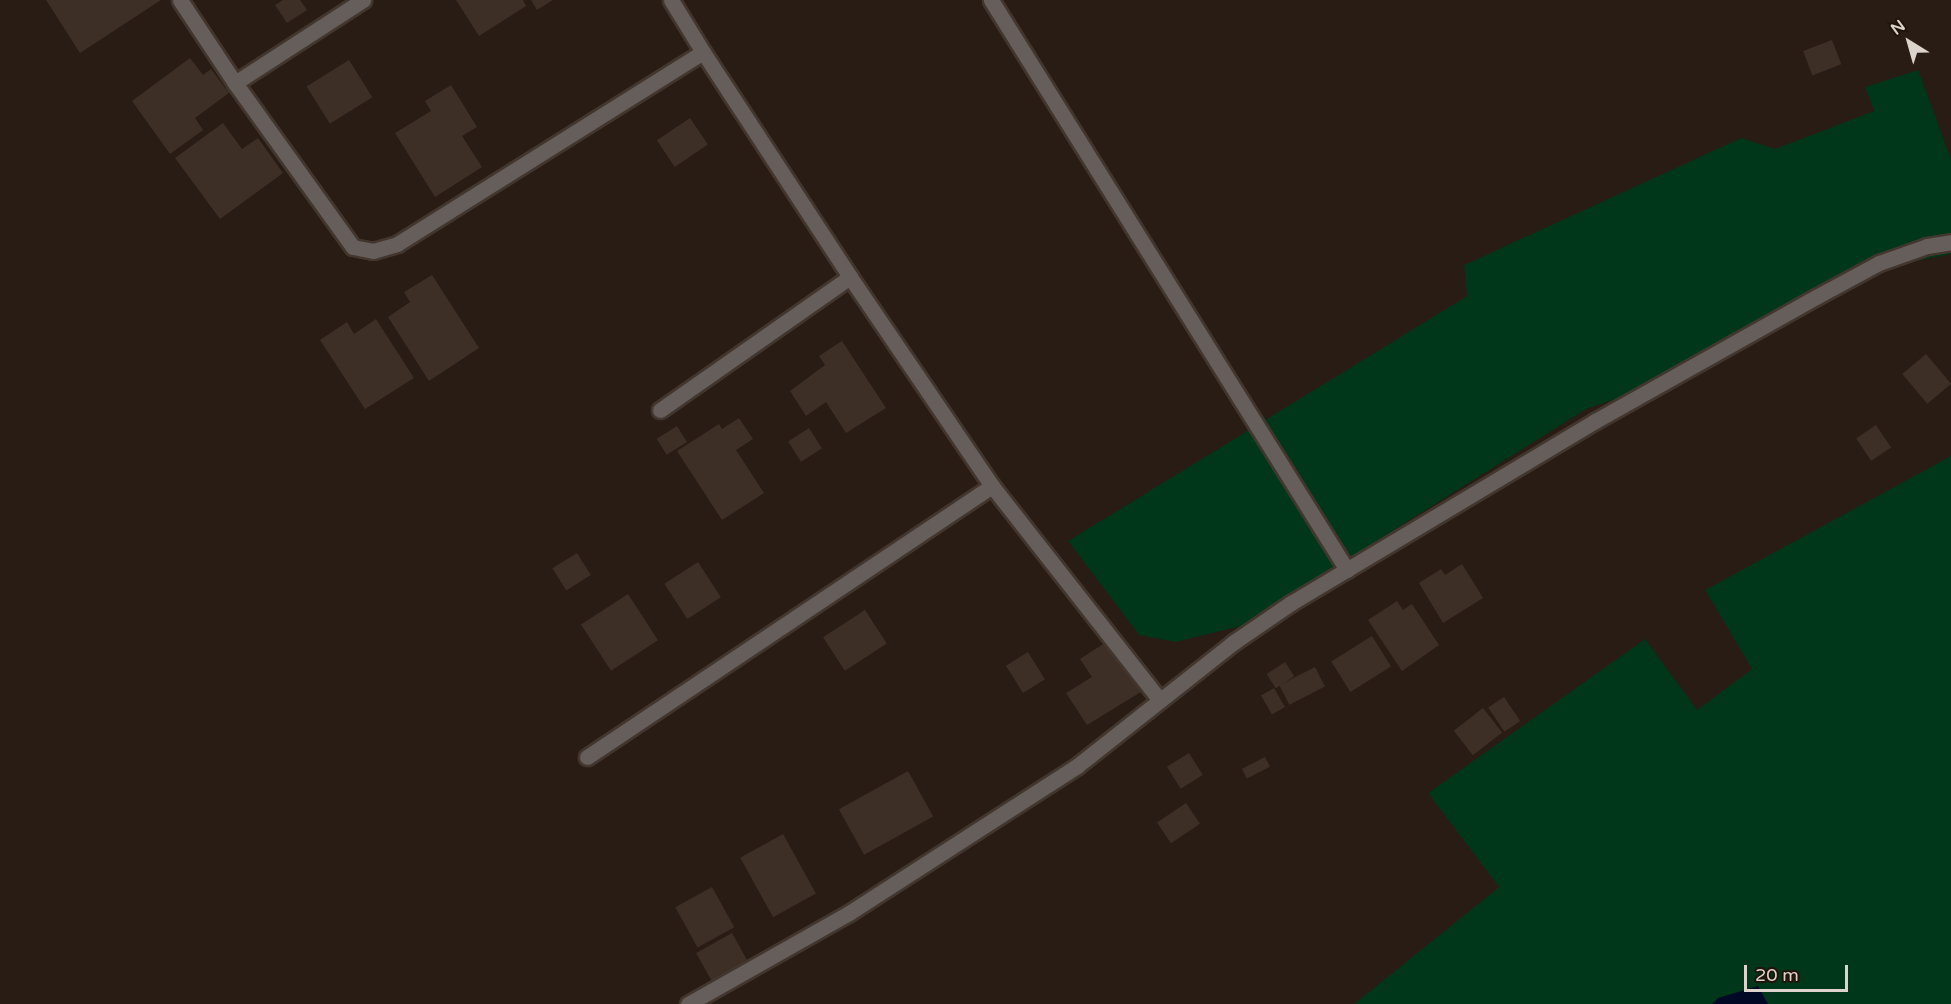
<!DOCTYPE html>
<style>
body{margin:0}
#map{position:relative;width:1951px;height:1004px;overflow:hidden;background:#291c14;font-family:"Varela Round",sans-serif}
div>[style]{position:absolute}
.green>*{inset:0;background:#00361a}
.water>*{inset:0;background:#000826}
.building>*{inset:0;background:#3d2f26;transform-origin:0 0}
.roads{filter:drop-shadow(2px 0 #42362e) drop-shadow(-2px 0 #42362e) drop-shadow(0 2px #42362e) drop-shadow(0 -2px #42362e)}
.street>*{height:15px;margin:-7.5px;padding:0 7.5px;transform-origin:7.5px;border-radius:7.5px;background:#665e5b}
span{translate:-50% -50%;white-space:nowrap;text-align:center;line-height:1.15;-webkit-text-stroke:4.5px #20130b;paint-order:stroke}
.north{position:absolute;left:1879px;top:12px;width:60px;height:60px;-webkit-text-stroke:4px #20130b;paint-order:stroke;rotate:323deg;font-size:16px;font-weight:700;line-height:24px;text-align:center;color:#dcd3cd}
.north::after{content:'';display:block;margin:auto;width:21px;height:27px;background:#dcd3cd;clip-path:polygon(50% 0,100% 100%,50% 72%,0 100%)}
.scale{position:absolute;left:1744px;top:965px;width:104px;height:27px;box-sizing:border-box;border:3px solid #dcd3cd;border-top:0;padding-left:8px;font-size:18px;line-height:21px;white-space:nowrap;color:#dcd3cd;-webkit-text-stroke:4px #20130b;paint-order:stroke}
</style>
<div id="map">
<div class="green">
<div style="clip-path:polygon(1918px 70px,1951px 160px,1951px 254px,1876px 269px,1698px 370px,1586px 409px,1241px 626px,1175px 642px,1139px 635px,1068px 541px,1467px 296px,1464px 265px,1741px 138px,1775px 149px,1874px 111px,1865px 87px)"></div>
<div style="clip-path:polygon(1951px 456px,1951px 1004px,1354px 1004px,1499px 887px,1428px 793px,1645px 639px,1697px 710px,1752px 669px,1705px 590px)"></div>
</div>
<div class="water">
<div style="clip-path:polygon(1758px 986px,1768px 1004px,1712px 1004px,1718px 998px)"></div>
</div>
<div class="building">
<div style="clip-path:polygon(46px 0,161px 0,80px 53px)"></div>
<div style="clip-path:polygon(283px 0,300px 0,307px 10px,287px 23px,275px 5px)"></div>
<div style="clip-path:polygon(456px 0,523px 0,526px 6px,479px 36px)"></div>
<div style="clip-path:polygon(531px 0,553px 0,537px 10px)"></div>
<div style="left:1832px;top:40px;width:26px;height:31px;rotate:69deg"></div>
<div style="clip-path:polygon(190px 58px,203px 75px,211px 69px,229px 93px,195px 118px,203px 130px,170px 154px,132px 101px)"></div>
<div style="left:349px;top:60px;width:44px;height:50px;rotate:58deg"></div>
<div style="clip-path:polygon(451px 85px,477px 127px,462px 136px,482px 167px,435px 197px,395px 133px,431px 111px,425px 101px)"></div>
<div style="left:690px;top:118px;width:32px;height:40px;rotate:56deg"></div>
<div style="clip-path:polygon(223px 123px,242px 149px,258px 138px,283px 173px,220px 219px,175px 158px)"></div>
<div style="clip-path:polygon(432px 275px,479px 348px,429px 381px,388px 317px,410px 302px,404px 292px)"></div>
<div style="clip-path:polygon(376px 319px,414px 378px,365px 409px,320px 340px,347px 322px,354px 334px)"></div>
<div style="clip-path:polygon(842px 341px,886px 408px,846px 433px,826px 402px,806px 416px,790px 391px,825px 365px,819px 356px)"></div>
<div style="left:1926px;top:354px;width:39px;height:31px;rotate:50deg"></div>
<div style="clip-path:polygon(739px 418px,753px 439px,736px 450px,764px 493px,722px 520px,677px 451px,719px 424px,722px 429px)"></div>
<div style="left:1876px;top:425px;width:27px;height:24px;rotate:56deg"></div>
<div style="left:677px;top:426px;width:19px;height:24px;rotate:58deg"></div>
<div style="left:809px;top:428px;width:24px;height:25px;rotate:57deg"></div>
<div style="left:577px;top:553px;width:26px;height:29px;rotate:58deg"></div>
<div style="left:698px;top:562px;width:42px;height:40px;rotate:57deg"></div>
<div style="clip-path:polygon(1462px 564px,1483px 598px,1443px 623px,1419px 583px,1441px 569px,1445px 575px)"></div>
<div style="left:628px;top:594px;width:55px;height:56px;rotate:57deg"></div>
<div style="clip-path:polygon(1397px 601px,1403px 610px,1412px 604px,1439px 645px,1402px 671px,1368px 620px)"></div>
<div style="left:865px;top:610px;width:40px;height:50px;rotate:57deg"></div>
<div style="left:1372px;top:636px;width:36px;height:48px;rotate:58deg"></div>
<div style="clip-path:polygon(1111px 639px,1144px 690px,1087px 725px,1066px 693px,1092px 677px,1080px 659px)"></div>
<div style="left:1028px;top:652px;width:32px;height:26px;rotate:58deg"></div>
<div style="left:1285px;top:662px;width:17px;height:22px;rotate:57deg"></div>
<div style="left:1315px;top:667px;width:22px;height:40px;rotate:63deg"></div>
<div style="left:1274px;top:688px;width:22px;height:15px;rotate:60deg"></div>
<div style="left:1504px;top:697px;width:29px;height:19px;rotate:56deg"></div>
<div style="left:1483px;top:708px;width:31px;height:37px;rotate:52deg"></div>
<div style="left:1189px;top:753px;width:26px;height:26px;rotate:58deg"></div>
<div style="left:1265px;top:757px;width:11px;height:26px;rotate:63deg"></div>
<div style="left:908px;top:771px;width:52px;height:79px;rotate:61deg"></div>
<div style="left:1186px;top:803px;width:25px;height:35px;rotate:56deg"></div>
<div style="left:783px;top:834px;width:68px;height:49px;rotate:61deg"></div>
<div style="left:712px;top:887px;width:46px;height:42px;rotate:61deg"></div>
<div style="left:732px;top:933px;width:33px;height:41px;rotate:61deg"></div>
</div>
<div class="roads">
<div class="street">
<div style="left:180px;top:0;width:100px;rotate:56.5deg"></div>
<div style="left:235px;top:83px;width:202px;rotate:54.3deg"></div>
<div style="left:353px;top:247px;width:20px;rotate:11deg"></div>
<div style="left:373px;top:251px;width:25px;rotate:-16deg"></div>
<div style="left:397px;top:244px;width:361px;rotate:-32.1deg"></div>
<div style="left:703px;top:52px;width:269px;rotate:56.8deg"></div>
<div style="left:850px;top:277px;width:253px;rotate:55.8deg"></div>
<div style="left:992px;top:486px;width:272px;rotate:51.9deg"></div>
<div style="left:671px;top:0;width:61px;rotate:58.4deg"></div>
<div style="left:991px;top:0;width:672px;rotate:58.01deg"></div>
<div style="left:235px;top:83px;width:153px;rotate:-33deg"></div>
<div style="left:660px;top:410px;width:232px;rotate:-35deg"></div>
<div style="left:587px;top:757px;width:487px;rotate:-33.8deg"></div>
<div style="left:688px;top:1004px;width:185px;rotate:-29.5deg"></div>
<div style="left:849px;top:913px;width:271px;rotate:-32.8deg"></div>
<div style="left:1077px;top:766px;width:200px;rotate:-38.3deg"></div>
<div style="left:1234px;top:642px;width:69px;rotate:-34.4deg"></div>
<div style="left:1291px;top:603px;width:354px;rotate:-30.9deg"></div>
<div style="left:1595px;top:421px;width:253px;rotate:-29.3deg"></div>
<div style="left:1816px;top:297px;width:72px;rotate:-28.4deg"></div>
<div style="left:1879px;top:263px;width:51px;rotate:-19.5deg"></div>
<div style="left:1927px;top:246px;width:24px;rotate:-9deg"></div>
</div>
</div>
<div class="north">N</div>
<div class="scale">20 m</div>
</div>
